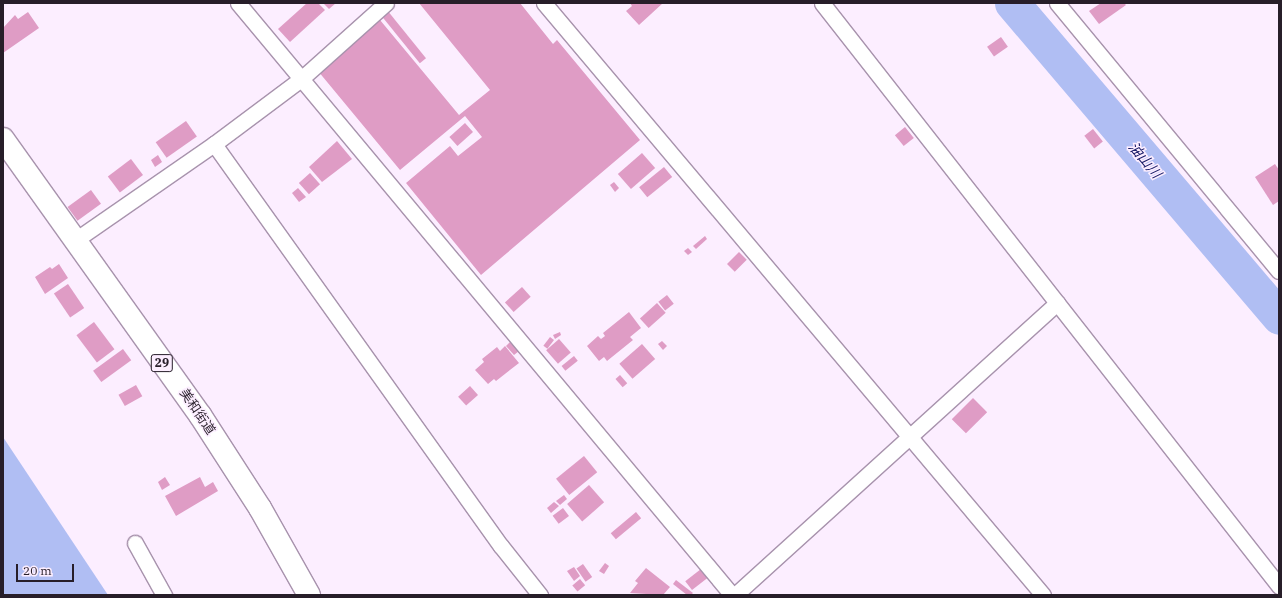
<!DOCTYPE html>
<meta charset="utf-8">
<style>
body{margin:0}
#map{position:relative;width:1282px;height:598px;overflow:hidden;background:#fceeff;font-family:"IBM Plex Serif","Noto Sans JP",serif}
div>[style]{position:absolute}
.water>*{inset:0;background:#b0bef3}
.river>*{height:35px;margin:-17.5px;padding:0 17.5px;transform-origin:17.5px;border-radius:17.5px;background:#b0bef3}
.building>*{inset:0;background:#df9cc5;transform-origin:0 0}
.roads{filter:drop-shadow(1px 0 #a893ad) drop-shadow(-1px 0 #a893ad) drop-shadow(0 1px #a893ad) drop-shadow(0 -1px #a893ad)}
.street>*{height:15px;margin:-7.5px;padding:0 7.5px;transform-origin:7.5px;border-radius:7.5px;background:#fff}
.primary>*{height:22px;margin:-11px;padding:0 11px;transform-origin:11px;border-radius:11px;background:#fff}
span{translate:-50% -50%;white-space:nowrap;text-align:center;line-height:1.15;-webkit-text-stroke:3px #fceeff;paint-order:stroke}
.shield-label span{padding:1px 3px;background:#fceeff;border:1px solid;border-radius:3px;-webkit-text-stroke-width:0}
.shield-label{font-size:12px;color:#271e29;font-weight:700}
.street-label{font-size:13px;color:#271e29}
.water-label{font-size:14px;color:#1d206b;font-style:italic}
.frame{position:absolute;inset:0;border:4px solid #271e29;pointer-events:none}
.scale{position:absolute;left:16px;top:564px;width:58px;height:18px;box-sizing:border-box;border:2px solid #271e29;border-top:0;padding-left:5px;font-size:12px;line-height:14px;white-space:nowrap;color:#271e29;-webkit-text-stroke:3px #fceeff;paint-order:stroke}
</style>
<div id="map">
<div class="water">
<div style="clip-path:polygon(3px 437px,108px 595px,3px 595px)"></div>
</div>
<div class="river">
<div style="left:1012px;top:3px;width:412px;rotate:49.6deg"></div>
</div>
<div class="building">
<div style="clip-path:polygon(307px 3px,318px 3px,325px 10px,290px 42px,278px 29px)"></div>
<div style="clip-path:polygon(323px 3px,336px 3px,329px 9px)"></div>
<div style="clip-path:polygon(419px 3px,520px 3px,553px 44px,557px 40px,640px 140px,481px 275px,406px 183px,450px 146px,458px 156px,482px 137px,465px 116px,400px 170px,318px 71px,380px 20px,459px 115px,490px 90px)"></div>
<div style="clip-path:polygon(630px 3px,663px 3px,639px 25px,626px 11px,632px 6px)"></div>
<div style="clip-path:polygon(1101px 3px,1124px 3px,1126px 5px,1099px 24px,1089px 11px)"></div>
<div style="left:387px;top:10px;width:62px;height:8px;rotate:51deg"></div>
<div style="clip-path:polygon(28px 12px,39px 28px,3px 53px,3px 28px,15px 15px,18px 19px)"></div>
<div style="left:1001px;top:37px;width:12px;height:17px;rotate:55deg"></div>
<div style="left:186px;top:121px;width:19px;height:37px;rotate:55deg"></div>
<div style="left:465px;top:123px;width:12px;height:21px;rotate:48deg"></div>
<div style="left:905px;top:127px;width:14px;height:13px;rotate:51deg"></div>
<div style="left:1093px;top:129px;width:16px;height:11px;rotate:52deg"></div>
<div style="clip-path:polygon(337px 141px,352px 159px,322px 182px,309px 167px)"></div>
<div style="left:642px;top:153px;width:20px;height:32px;rotate:49deg"></div>
<div style="clip-path:polygon(158px 155px,162px 162px,155px 167px,151px 160px)"></div>
<div style="left:131px;top:159px;width:20px;height:29px;rotate:53deg"></div>
<div style="clip-path:polygon(1275px 164px,1279px 170px,1279px 201px,1273px 205px,1255px 177px)"></div>
<div style="left:664px;top:167px;width:13px;height:32px;rotate:51deg"></div>
<div style="left:310px;top:173px;width:15px;height:15px;rotate:48deg"></div>
<div style="clip-path:polygon(614px 182px,619px 188px,615px 192px,610px 185px)"></div>
<div style="clip-path:polygon(298px 188px,306px 197px,299px 202px,292px 193px)"></div>
<div style="left:91px;top:190px;width:17px;height:29px;rotate:54deg"></div>
<div style="clip-path:polygon(705px 236px,707px 239px,696px 249px,693px 246px)"></div>
<div style="clip-path:polygon(688px 248px,692px 252px,688px 255px,684px 251px)"></div>
<div style="left:739px;top:252px;width:11px;height:17px;rotate:45deg"></div>
<div style="clip-path:polygon(59px 264px,68px 278px,45px 294px,35px 277px,50px 267px,52px 269px)"></div>
<div style="left:68px;top:284px;width:29px;height:17px;rotate:56deg"></div>
<div style="left:522px;top:287px;width:13px;height:23px;rotate:48deg"></div>
<div style="left:667px;top:295px;width:11px;height:11px;rotate:52deg"></div>
<div style="left:657px;top:303px;width:13px;height:23px;rotate:48deg"></div>
<div style="clip-path:polygon(629px 312px,641px 328px,630px 337px,633px 340px,607px 361px,604px 357px,599px 361px,587px 346px,598px 336px,601px 339px,605px 336px,603px 333px)"></div>
<div style="left:94px;top:322px;width:34px;height:22px;rotate:53deg"></div>
<div style="clip-path:polygon(560px 332px,561px 335px,555px 339px,553px 335px)"></div>
<div style="left:550px;top:337px;width:5px;height:11px;rotate:37deg"></div>
<div style="left:559px;top:339px;width:18px;height:17px;rotate:49deg"></div>
<div style="clip-path:polygon(511px 341px,519px 351px,514px 355px,506px 346px)"></div>
<div style="clip-path:polygon(662px 341px,667px 346px,663px 350px,658px 344px)"></div>
<div style="left:642px;top:344px;width:20px;height:30px;rotate:49deg"></div>
<div style="clip-path:polygon(505px 346px,519px 363px,496px 381px,494px 379px,488px 384px,475px 370px,484px 362px,482px 359px,497px 347px,500px 351px)"></div>
<div style="left:123px;top:349px;width:14px;height:37px;rotate:54deg"></div>
<div style="left:574px;top:356px;width:6px;height:16px;rotate:51deg"></div>
<div style="left:620px;top:375px;width:11px;height:6px;rotate:49deg"></div>
<div style="left:136px;top:385px;width:13px;height:20px;rotate:61deg"></div>
<div style="left:470px;top:386px;width:12px;height:16px;rotate:48deg"></div>
<div style="left:973px;top:398px;width:20px;height:30px;rotate:45deg"></div>
<div style="left:584px;top:456px;width:21px;height:36px;rotate:51deg"></div>
<div style="clip-path:polygon(165px 477px,170px 485px,162px 490px,158px 482px)"></div>
<div style="clip-path:polygon(200px 477px,205px 487px,213px 482px,218px 491px,176px 516px,165px 496px)"></div>
<div style="left:589px;top:485px;width:23px;height:29px;rotate:49deg"></div>
<div style="clip-path:polygon(564px 495px,567px 499px,560px 505px,556px 501px)"></div>
<div style="clip-path:polygon(554px 502px,559px 506px,551px 513px,547px 508px)"></div>
<div style="left:563px;top:508px;width:10px;height:13px;rotate:53deg"></div>
<div style="left:636px;top:512px;width:8px;height:33px;rotate:50deg"></div>
<div style="clip-path:polygon(605px 563px,609px 566px,604px 574px,599px 571px)"></div>
<div style="left:583px;top:564px;width:16px;height:8px;rotate:55deg"></div>
<div style="clip-path:polygon(574px 567px,580px 576px,574px 581px,567px 571px)"></div>
<div style="clip-path:polygon(646px 568px,670px 587px,663px 595px,630px 593px,638px 583px,635px 581px)"></div>
<div style="left:701px;top:569px;width:11px;height:20px;rotate:52deg"></div>
<div style="left:580px;top:579px;width:8px;height:10px;rotate:50deg"></div>
<div style="clip-path:polygon(676px 580px,693px 593px,691px 595px,687px 595px,673px 584px)"></div>
</div>
<div class="roads">
<div class="street">
<div style="left:238px;top:3px;width:771px;rotate:50.16deg"></div>
<div style="left:544px;top:3px;width:774px;rotate:49.87deg"></div>
<div style="left:822px;top:3px;width:741px;rotate:51.91deg"></div>
<div style="left:1057px;top:3px;width:348px;rotate:50.4deg"></div>
<div style="left:214px;top:144px;width:494px;rotate:54.5deg"></div>
<div style="left:501px;top:546px;width:63px;rotate:51.5deg"></div>
<div style="left:74px;top:241px;width:170px;rotate:-34.7deg"></div>
<div style="left:214px;top:144px;width:109px;rotate:-36.8deg"></div>
<div style="left:301px;top:79px;width:114px;rotate:-41.8deg"></div>
<div style="left:135px;top:543px;width:60px;rotate:60.9deg"></div>
<div style="left:735px;top:595px;width:435px;rotate:-42.2deg"></div>
</div>
<div class="primary">
<div style="left:3px;top:139px;width:339px;rotate:54.5deg"></div>
<div style="left:200px;top:415px;width:111px;rotate:57.2deg"></div>
<div style="left:260px;top:508px;width:100px;rotate:60.6deg"></div>
</div>
</div>
<div class="shield-label">
<span style="left:162px;top:363px">29</span>
</div>
<div class="street-label">
<span style="left:197px;top:412px;rotate:56deg">美和街道</span>
</div>
<div class="water-label">
<span style="left:1145px;top:160px;rotate:50deg">油山川</span>
</div>
<div class="frame"></div>
<div class="scale">20 m</div>
</div>
